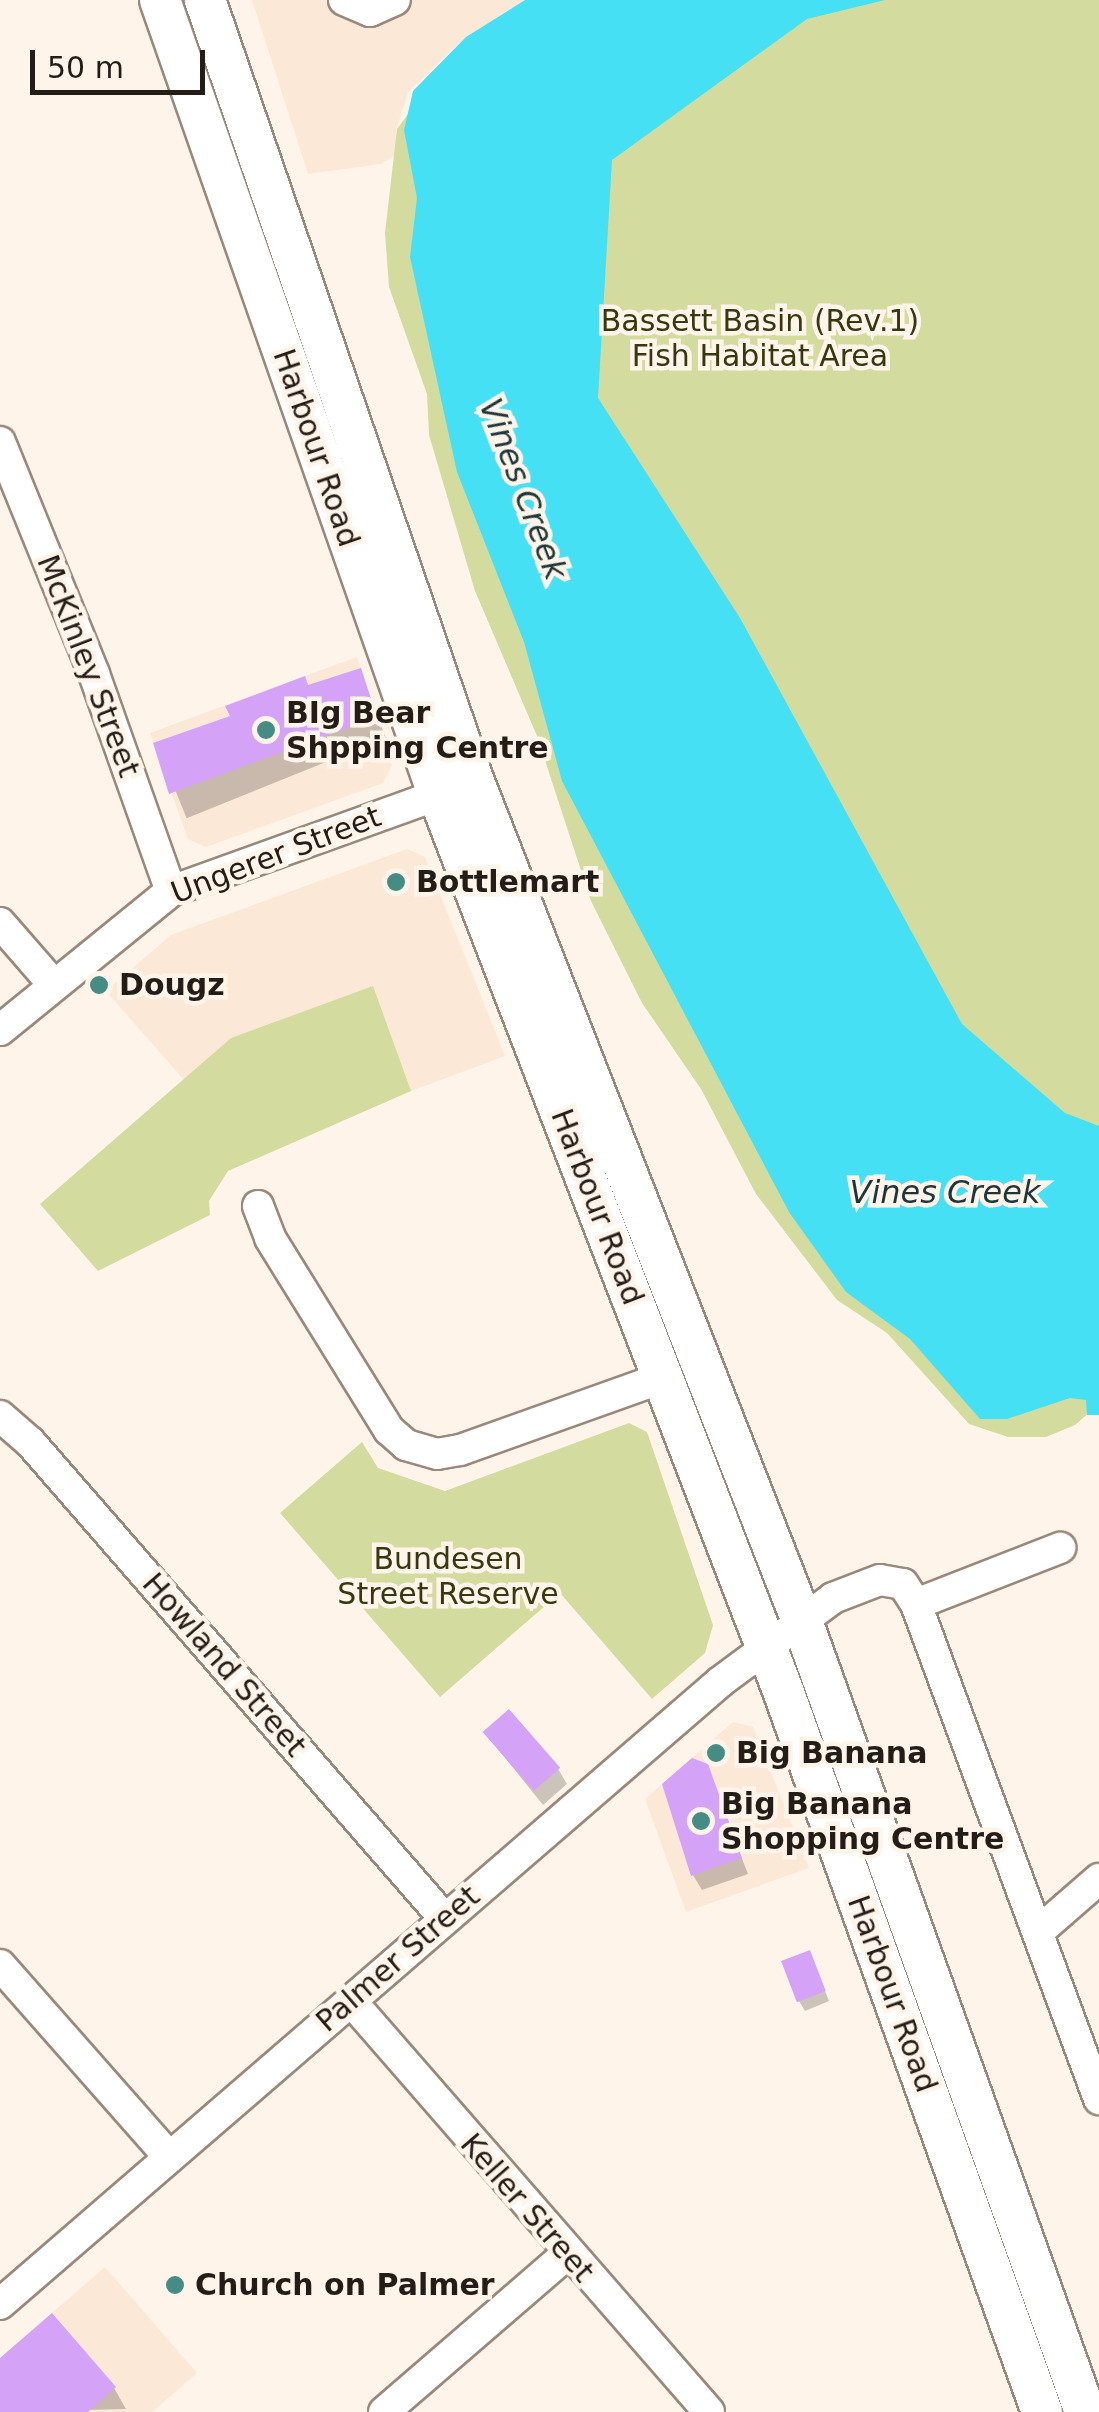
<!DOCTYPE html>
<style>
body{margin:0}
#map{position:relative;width:1099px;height:2412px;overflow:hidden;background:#fff4ea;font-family:"DejaVu Sans",sans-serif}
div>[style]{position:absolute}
.built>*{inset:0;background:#fbe8d7}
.green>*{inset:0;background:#d3db9e}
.water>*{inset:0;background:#45e0f4}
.shadow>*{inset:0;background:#0003;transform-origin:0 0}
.building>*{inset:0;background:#d4a2f7;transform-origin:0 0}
.roads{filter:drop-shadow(2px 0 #9a897b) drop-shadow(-2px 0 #9a897b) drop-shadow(0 2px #9a897b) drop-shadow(0 -2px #9a897b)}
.minor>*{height:30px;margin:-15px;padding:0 15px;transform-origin:15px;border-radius:15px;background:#fff}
.major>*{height:40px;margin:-20px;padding:0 20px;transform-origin:20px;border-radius:20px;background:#fff}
.dots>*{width:28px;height:28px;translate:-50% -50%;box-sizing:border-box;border:5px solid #fff4ea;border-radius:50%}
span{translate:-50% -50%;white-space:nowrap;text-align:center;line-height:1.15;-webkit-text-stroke:9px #fff4ea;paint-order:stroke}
.park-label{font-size:30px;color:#36390e}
.street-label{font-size:30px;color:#241d17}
.poi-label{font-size:30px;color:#241d17;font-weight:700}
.left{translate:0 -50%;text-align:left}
.water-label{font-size:32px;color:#1d363a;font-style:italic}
.scale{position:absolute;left:30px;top:50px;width:175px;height:45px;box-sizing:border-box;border:5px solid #241d17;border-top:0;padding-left:12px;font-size:30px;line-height:35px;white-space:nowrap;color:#241d17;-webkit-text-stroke:8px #fff4ea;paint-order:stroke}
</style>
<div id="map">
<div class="built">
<div style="clip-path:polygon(252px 0,528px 0,457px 45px,408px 92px,396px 131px,402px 151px,381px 164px,308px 174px)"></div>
<div style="clip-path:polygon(357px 657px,392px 765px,383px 783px,206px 847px,188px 839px,150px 733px)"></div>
<div style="clip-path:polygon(407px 849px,425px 857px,505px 1056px,411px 1091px,372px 987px,231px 1038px,184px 1080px,106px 991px,171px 935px)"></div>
<div style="clip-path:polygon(733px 1722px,753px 1727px,809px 1868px,686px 1912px,645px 1799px)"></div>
<div style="clip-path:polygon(105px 2267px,197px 2373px,152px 2412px,0 2412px,0 2358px)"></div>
</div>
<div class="green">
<div style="clip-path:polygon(529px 0,1099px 0,1099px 1404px,1075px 1425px,1046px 1437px,1008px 1437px,969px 1424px,887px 1333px,837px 1300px,756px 1194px,701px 1089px,642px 1003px,591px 901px,537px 736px,475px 591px,429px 435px,427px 394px,389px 287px,385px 233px,397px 129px,430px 84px)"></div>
<div style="clip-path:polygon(373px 986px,411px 1091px,228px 1171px,209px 1201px,210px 1215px,98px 1271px,40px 1204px,231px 1038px)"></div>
<div style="clip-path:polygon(629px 1423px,647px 1432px,713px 1625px,705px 1653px,652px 1699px,560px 1593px,440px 1697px,280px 1513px,362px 1442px,378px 1468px,445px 1491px)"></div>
</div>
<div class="water">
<div style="clip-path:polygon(525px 0,885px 0,807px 19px,612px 160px,598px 398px,740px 618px,962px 1024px,1065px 1113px,1099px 1126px,1099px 1415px,1087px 1415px,1086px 1400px,1070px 1398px,1007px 1419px,980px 1419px,910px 1339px,846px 1292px,789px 1212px,562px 781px,524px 642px,457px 472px,410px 257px,417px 198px,404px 130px,413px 91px,466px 37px)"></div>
</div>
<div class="shadow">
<div style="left:359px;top:671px;width:72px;height:215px;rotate:68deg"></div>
<div style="clip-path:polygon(485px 1733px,558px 1769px,567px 1784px,543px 1805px)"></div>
<div style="clip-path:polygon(706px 1766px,748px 1874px,702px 1890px,693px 1875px)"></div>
<div style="clip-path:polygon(814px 1963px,829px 2001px,805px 2011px,799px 2001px)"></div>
<div style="clip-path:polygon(0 2361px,114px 2388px,126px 2409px,0 2412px)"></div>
</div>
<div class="building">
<div style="clip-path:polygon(361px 668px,377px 717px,169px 794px,153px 743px,230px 716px,225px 706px,305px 676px,308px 685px)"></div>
<div style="left:509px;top:1709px;width:78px;height:35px;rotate:49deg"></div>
<div style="clip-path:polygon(692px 1758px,708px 1764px,742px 1858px,691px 1876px,662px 1784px)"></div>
<div style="left:810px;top:1950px;width:44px;height:31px;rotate:69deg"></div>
<div style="clip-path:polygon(52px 2313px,116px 2387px,88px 2412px,0 2412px,0 2358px)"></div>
</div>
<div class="roads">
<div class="minor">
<div style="left:344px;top:0;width:28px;rotate:23deg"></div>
<div style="left:370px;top:11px;width:27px;rotate:-24deg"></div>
<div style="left:0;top:442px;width:250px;rotate:67.9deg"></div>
<div style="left:94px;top:674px;width:230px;rotate:70.5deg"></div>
<div style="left:0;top:923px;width:81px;rotate:49deg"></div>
<div style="left:0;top:1030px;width:220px;rotate:-39.1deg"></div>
<div style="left:171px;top:891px;width:302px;rotate:-19.8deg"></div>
<div style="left:258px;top:1206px;width:34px;rotate:69deg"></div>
<div style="left:270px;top:1238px;width:226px;rotate:58.2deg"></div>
<div style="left:389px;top:1430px;width:23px;rotate:41deg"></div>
<div style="left:406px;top:1445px;width:32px;rotate:16deg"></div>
<div style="left:437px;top:1454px;width:23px;rotate:-10deg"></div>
<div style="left:460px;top:1450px;width:214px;rotate:-19.6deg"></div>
<div style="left:0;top:1416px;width:40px;rotate:41deg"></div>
<div style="left:30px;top:1442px;width:632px;rotate:48.98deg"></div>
<div style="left:916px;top:1604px;width:155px;rotate:-21.3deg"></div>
<div style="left:1038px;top:1932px;width:81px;rotate:-41deg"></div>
<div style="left:0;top:1965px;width:256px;rotate:48.6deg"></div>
<div style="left:351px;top:2001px;width:545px;rotate:48.94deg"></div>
<div style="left:0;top:2304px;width:951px;rotate:-40.82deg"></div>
<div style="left:720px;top:1682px;width:141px;rotate:-36.6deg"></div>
<div style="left:833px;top:1598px;width:50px;rotate:-21deg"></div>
<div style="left:880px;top:1580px;width:23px;rotate:10deg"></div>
<div style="left:903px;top:1584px;width:24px;rotate:57deg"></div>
<div style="left:916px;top:1604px;width:528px;rotate:69.71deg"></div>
<div style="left:384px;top:2412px;width:240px;rotate:-40.8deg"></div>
</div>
<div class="major">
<div style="left:160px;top:0;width:841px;rotate:70.7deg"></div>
<div style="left:438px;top:794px;width:963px;rotate:68.95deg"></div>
<div style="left:784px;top:1693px;width:764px;rotate:70.26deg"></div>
<div style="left:205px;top:0;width:827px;rotate:71.02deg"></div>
<div style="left:474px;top:782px;width:901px;rotate:68.65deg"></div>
<div style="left:802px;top:1621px;width:840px;rotate:70.31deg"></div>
</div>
</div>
<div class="dots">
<div style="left:266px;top:730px;background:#458c85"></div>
<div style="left:396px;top:882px;background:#458c85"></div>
<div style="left:99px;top:985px;background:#458c85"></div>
<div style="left:716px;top:1753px;background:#458c85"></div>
<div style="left:701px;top:1821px;background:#458c85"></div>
<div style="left:175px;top:2285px;background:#458c85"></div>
</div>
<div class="park-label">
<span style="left:760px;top:338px">Bassett Basin (Rev.1)<br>Fish Habitat Area</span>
<span style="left:448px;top:1576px">Bundesen<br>Street Reserve</span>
</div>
<div class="street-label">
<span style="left:316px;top:448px;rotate:71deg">Harbour Road</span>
<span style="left:88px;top:666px;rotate:69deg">McKinley Street</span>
<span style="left:276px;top:855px;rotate:-21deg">Ungerer Street</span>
<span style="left:597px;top:1207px;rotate:69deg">Harbour Road</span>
<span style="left:224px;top:1665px;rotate:49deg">Howland Street</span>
<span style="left:398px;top:1959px;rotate:-41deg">Palmer Street</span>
<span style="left:892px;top:1994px;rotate:70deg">Harbour Road</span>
<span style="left:527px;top:2208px;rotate:49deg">Keller Street</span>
</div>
<div class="poi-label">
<span class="left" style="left:286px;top:730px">BIg Bear<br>Shpping Centre</span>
<span class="left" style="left:416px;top:882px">Bottlemart</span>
<span class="left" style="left:119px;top:985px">Dougz</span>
<span class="left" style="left:736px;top:1753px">Big Banana</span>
<span class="left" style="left:721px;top:1821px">Big Banana<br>Shopping Centre</span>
<span class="left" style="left:195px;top:2285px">Church on Palmer</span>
</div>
<div class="water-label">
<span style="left:523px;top:489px;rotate:69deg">Vines Creek</span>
<span style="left:945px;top:1192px">Vines Creek</span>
</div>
<div class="scale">50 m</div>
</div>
